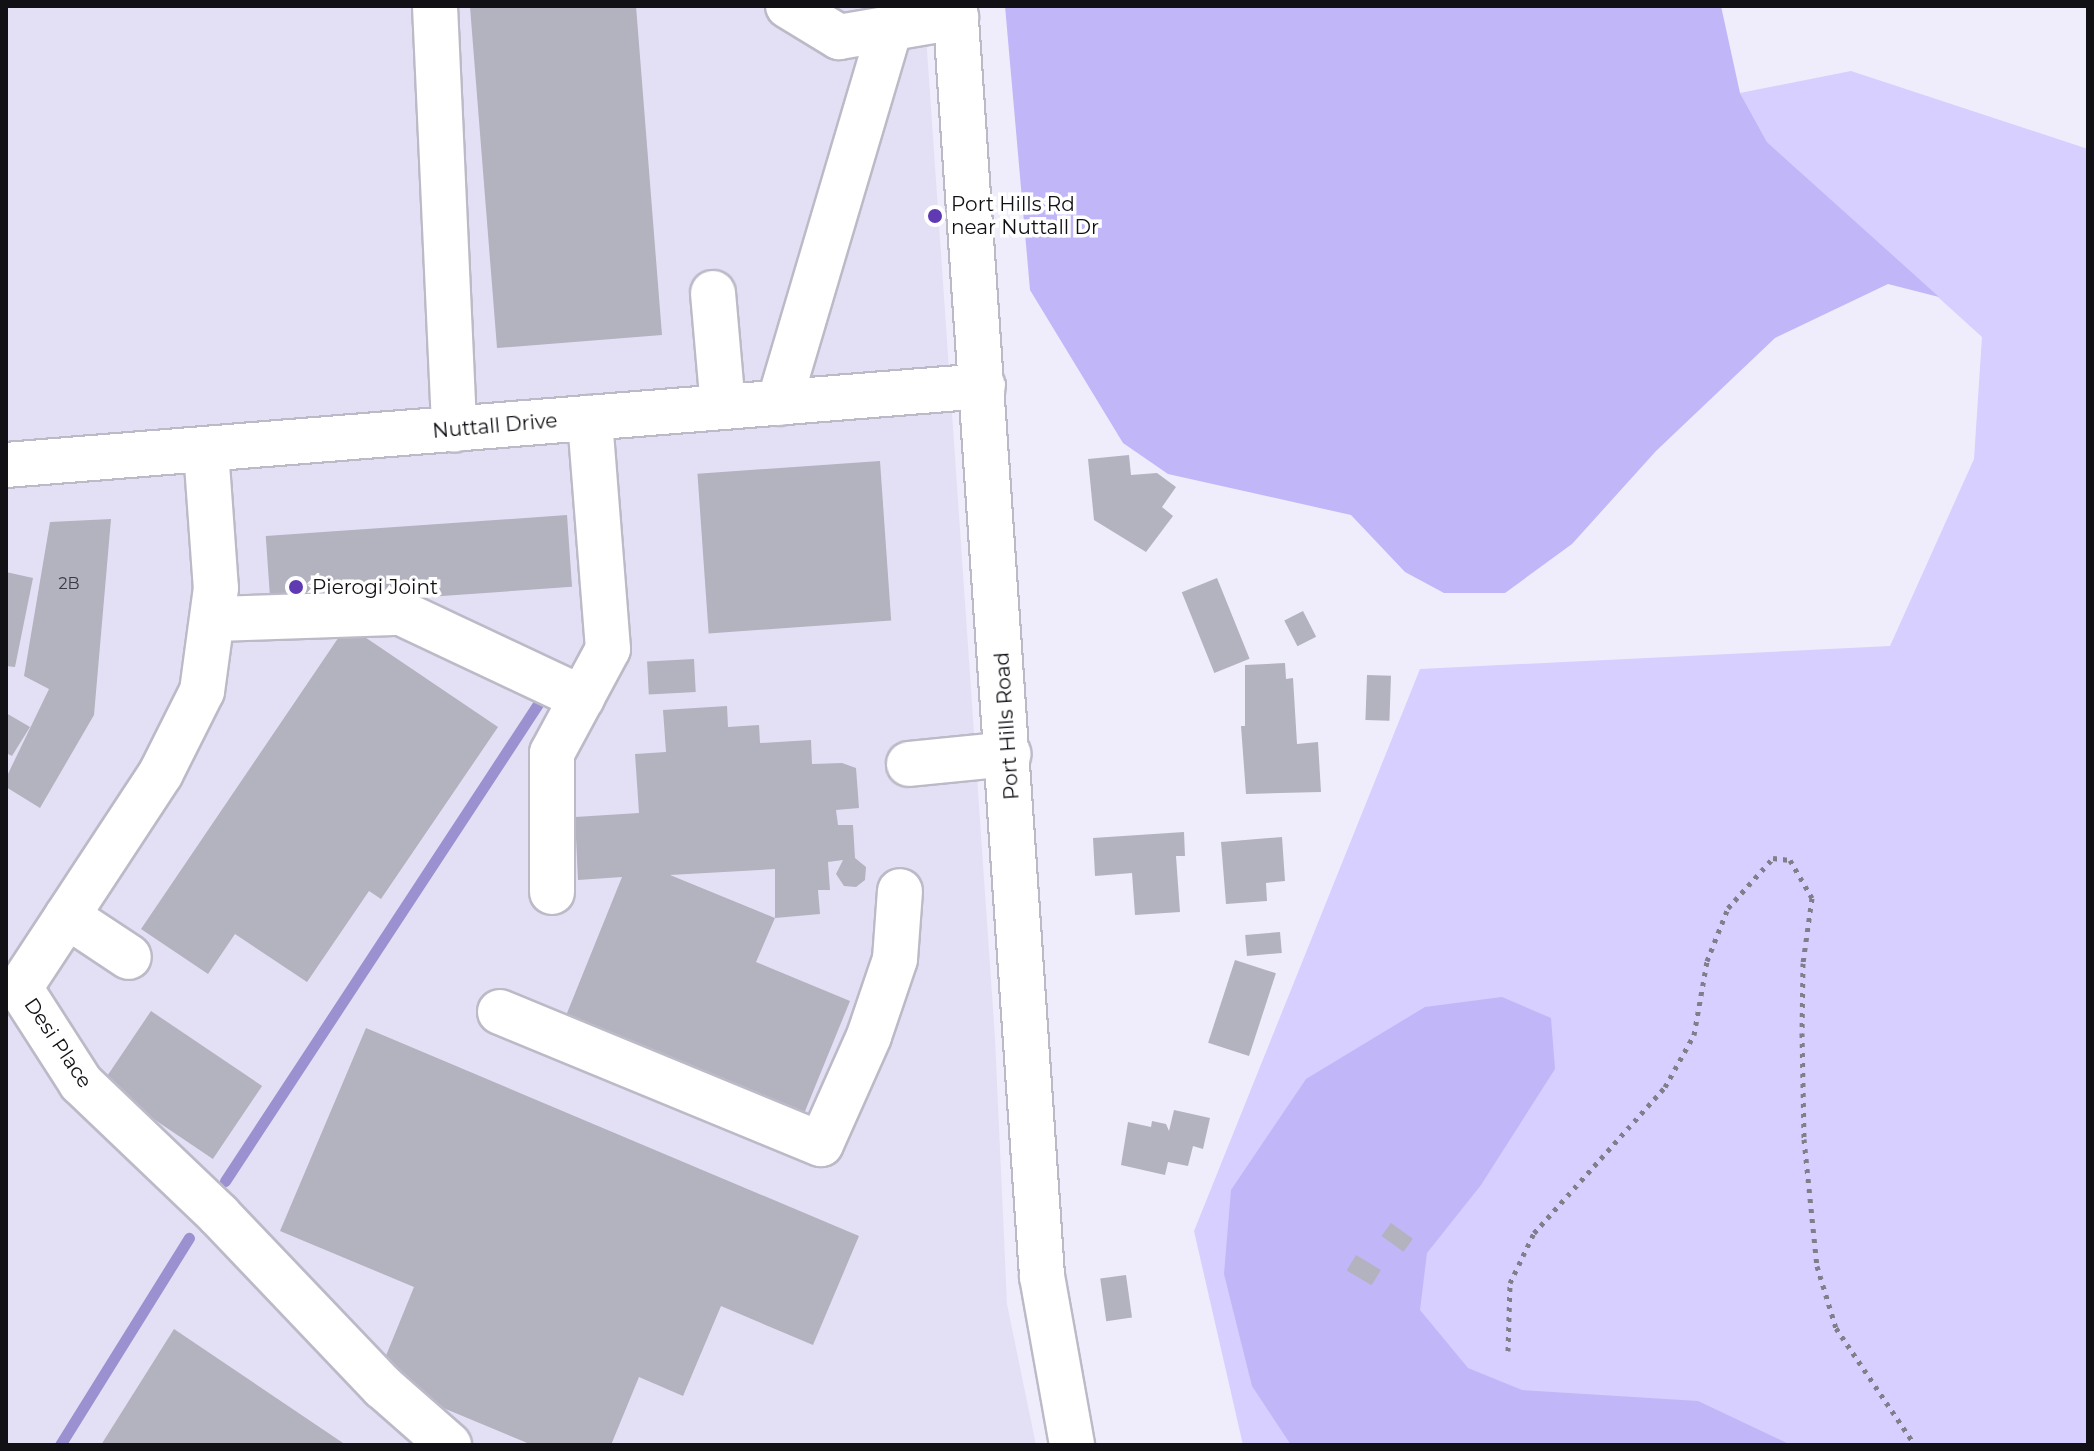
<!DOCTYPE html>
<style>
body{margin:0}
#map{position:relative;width:2094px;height:1451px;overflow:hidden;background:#efedfb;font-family:Montserrat,sans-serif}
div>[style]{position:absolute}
.built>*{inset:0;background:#e3e0f5}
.green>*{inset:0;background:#d6cfff}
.forest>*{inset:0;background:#c1b6f8}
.stream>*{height:11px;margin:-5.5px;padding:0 5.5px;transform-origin:5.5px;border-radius:5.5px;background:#9b90d0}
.building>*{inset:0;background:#b3b2bf;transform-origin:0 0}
.path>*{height:5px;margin-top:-2.5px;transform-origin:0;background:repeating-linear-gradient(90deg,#807e88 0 4px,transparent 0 10px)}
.roads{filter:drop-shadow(2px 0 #bcbac7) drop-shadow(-2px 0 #bcbac7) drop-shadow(0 2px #bcbac7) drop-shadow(0 -2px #bcbac7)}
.minor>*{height:44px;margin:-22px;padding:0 22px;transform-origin:22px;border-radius:22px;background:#fff}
.highway>*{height:44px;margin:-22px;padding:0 22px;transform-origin:22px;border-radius:22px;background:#fff}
.dots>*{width:22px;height:22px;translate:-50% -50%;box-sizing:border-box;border:4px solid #fff;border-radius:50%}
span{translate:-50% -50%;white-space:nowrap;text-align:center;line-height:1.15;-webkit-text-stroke:7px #fff;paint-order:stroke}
.number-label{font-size:16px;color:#3a3840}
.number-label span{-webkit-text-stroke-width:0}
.poi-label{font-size:20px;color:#111015}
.left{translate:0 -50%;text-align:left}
.street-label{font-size:20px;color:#111015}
.frame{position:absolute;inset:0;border:8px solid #111015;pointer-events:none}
</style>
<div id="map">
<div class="built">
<div style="clip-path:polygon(6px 6px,924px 6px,995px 1038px,1007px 1304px,1036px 1445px,6px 1445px)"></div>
</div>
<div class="green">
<div style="clip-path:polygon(1851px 71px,2088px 149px,2088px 1445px,1243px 1445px,1194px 1231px,1420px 669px,1890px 646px,1974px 459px,1982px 337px,1767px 142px,1740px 93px)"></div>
</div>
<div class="forest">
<div style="clip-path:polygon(1005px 6px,1721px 6px,1740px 93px,1767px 142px,1939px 297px,1888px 284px,1775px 338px,1656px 451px,1572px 544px,1505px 593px,1444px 593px,1405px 572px,1351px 515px,1168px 474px,1123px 443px,1030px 290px)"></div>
<div style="clip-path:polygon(1502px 997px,1551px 1018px,1555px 1069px,1481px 1185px,1427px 1253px,1420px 1310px,1468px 1368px,1522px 1390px,1698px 1401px,1791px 1445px,1291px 1445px,1252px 1386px,1224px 1274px,1231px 1190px,1306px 1079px,1425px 1007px)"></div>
</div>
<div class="stream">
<div style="left:225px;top:1181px;width:571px;rotate:-56.73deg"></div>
<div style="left:60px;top:1445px;width:244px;rotate:-58.1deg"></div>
</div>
<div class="building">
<div style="clip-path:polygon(488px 6px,636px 6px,662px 335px,497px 348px,470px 7px)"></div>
<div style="clip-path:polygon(1129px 455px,1131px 475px,1157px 473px,1176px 487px,1162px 507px,1173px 516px,1146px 552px,1094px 520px,1088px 459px)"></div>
<div style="left:880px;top:461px;width:160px;height:183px;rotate:86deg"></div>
<div style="left:567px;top:515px;width:72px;height:302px;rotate:86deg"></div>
<div style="clip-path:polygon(111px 519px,94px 715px,40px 808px,6px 787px,6px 778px,49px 689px,24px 676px,50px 522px)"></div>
<div style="clip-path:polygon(6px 572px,33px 578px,15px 667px,6px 666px)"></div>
<div style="left:1217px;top:578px;width:87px;height:38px;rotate:68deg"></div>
<div style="left:1303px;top:611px;width:29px;height:21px;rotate:63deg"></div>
<div style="clip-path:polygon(347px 625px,498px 727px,381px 899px,369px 891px,307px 982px,235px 934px,208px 974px,141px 929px)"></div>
<div style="left:694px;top:659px;width:33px;height:47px;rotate:87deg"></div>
<div style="clip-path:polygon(1285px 663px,1286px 679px,1293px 678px,1297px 744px,1318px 742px,1321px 792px,1246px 794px,1241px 726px,1245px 726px,1245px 665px)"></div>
<div style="left:1367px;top:675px;width:24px;height:45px;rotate:2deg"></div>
<div style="clip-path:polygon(727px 706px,728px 727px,759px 725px,760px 743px,811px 740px,812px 764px,842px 763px,856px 768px,859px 808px,836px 810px,838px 825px,853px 825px,855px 858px,866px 867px,865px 880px,856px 887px,844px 886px,836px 874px,843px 860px,828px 862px,830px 890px,818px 890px,820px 914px,775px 918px,775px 869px,670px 875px,775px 918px,756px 962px,850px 1001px,799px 1126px,561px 1028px,622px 877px,578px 880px,575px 817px,639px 813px,635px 754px,666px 752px,663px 710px)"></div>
<div style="clip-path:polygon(6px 713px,30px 727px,12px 756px,6px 753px)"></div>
<div style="clip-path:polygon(1184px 832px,1185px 856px,1176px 856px,1180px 912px,1135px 915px,1132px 873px,1095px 876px,1093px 838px)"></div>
<div style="clip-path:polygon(1282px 837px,1285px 881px,1266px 883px,1267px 901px,1226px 904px,1221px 842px)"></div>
<div style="left:1280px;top:932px;width:21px;height:35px;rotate:85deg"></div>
<div style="left:1235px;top:960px;width:43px;height:87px;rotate:18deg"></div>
<div style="left:151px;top:1011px;width:134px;height:88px;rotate:34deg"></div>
<div style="clip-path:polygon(366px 1028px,859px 1236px,813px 1345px,721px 1306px,683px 1396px,639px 1377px,611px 1445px,532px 1445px,376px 1380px,414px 1287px,280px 1231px)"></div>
<div style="clip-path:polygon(1174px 1110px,1210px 1118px,1203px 1149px,1193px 1146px,1188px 1166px,1168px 1162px,1165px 1175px,1121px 1165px,1128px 1122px,1151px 1127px,1152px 1121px,1166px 1124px,1169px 1131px)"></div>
<div style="left:1391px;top:1223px;width:27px;height:16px;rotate:36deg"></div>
<div style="left:1356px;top:1255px;width:29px;height:18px;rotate:31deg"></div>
<div style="left:1126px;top:1275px;width:43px;height:26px;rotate:82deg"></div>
<div style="clip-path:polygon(174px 1329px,346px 1445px,101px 1445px)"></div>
</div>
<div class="path">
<div style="left:1508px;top:1351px;width:68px;rotate:-88.3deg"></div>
<div style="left:1510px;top:1283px;width:55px;rotate:-64.4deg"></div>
<div style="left:1534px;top:1233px;width:196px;rotate:-48.1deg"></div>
<div style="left:1665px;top:1087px;width:60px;rotate:-60.9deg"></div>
<div style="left:1694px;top:1035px;width:75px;rotate:-80deg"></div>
<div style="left:1707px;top:961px;width:57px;rotate:-68.4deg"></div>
<div style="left:1728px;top:908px;width:67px;rotate:-48deg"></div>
<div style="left:1773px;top:858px;width:17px;rotate:7deg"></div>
<div style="left:1790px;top:860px;width:44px;rotate:59.9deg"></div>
<div style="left:1812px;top:898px;width:66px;rotate:97.9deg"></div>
<div style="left:1803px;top:963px;width:70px;rotate:90.8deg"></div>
<div style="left:1802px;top:1033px;width:106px;rotate:88.9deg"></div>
<div style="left:1804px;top:1139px;width:128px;rotate:84.2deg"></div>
<div style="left:1817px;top:1266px;width:65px;rotate:73deg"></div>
<div style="left:1836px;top:1328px;width:141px;rotate:56deg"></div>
</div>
<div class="roads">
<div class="minor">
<div style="left:435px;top:6px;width:424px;rotate:87.4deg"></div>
<div style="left:788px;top:6px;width:60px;rotate:31.3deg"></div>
<div style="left:839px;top:37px;width:119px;rotate:-9.7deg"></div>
<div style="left:713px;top:293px;width:114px;rotate:85deg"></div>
<div style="left:779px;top:403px;width:391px;rotate:-73.5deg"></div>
<div style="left:206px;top:450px;width:138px;rotate:85.9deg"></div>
<div style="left:216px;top:588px;width:104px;rotate:97.7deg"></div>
<div style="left:202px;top:691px;width:92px;rotate:116.6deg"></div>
<div style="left:161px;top:773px;width:257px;rotate:123.3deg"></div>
<div style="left:20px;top:988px;width:113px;rotate:57.3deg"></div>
<div style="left:81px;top:1083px;width:191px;rotate:43.7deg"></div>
<div style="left:219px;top:1215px;width:238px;rotate:46.4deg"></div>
<div style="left:383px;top:1387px;width:88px;rotate:41.3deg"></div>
<div style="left:6px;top:465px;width:980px;rotate:-4.62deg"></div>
<div style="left:216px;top:619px;width:185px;rotate:-1.9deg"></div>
<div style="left:401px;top:613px;width:200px;rotate:25.2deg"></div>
<div style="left:909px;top:764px;width:100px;rotate:-5.7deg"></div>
<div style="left:552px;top:892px;width:139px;rotate:-90deg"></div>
<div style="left:552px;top:753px;width:118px;rotate:-61.7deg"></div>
<div style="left:608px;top:649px;width:232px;rotate:-94.5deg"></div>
<div style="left:67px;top:916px;width:74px;rotate:33.5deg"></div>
<div style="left:500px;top:1012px;width:347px;rotate:22.4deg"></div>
<div style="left:821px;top:1144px;width:118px;rotate:-66deg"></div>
<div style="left:869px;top:1036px;width:81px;rotate:-71.3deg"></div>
<div style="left:895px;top:959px;width:68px;rotate:-85.8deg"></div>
</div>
<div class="highway">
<div style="left:955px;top:6px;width:1273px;rotate:86.08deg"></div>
<div style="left:1042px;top:1276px;width:172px;rotate:79.9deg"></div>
</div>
</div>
<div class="dots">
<div style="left:935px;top:216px;background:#5f3ab2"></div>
<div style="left:296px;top:587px;background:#5f3ab2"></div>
</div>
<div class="number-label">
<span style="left:69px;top:584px">2B</span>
</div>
<div class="poi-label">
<span class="left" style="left:951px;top:216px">Port Hills Rd<br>near Nuttall Dr</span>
<span class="left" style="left:312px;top:587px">Pierogi Joint</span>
</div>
<div class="street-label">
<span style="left:495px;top:426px;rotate:-5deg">Nuttall Drive</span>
<span style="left:1007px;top:726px;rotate:-94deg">Port Hills Road</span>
<span style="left:58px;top:1043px;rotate:56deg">Desi Place</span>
</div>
<div class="frame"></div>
</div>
